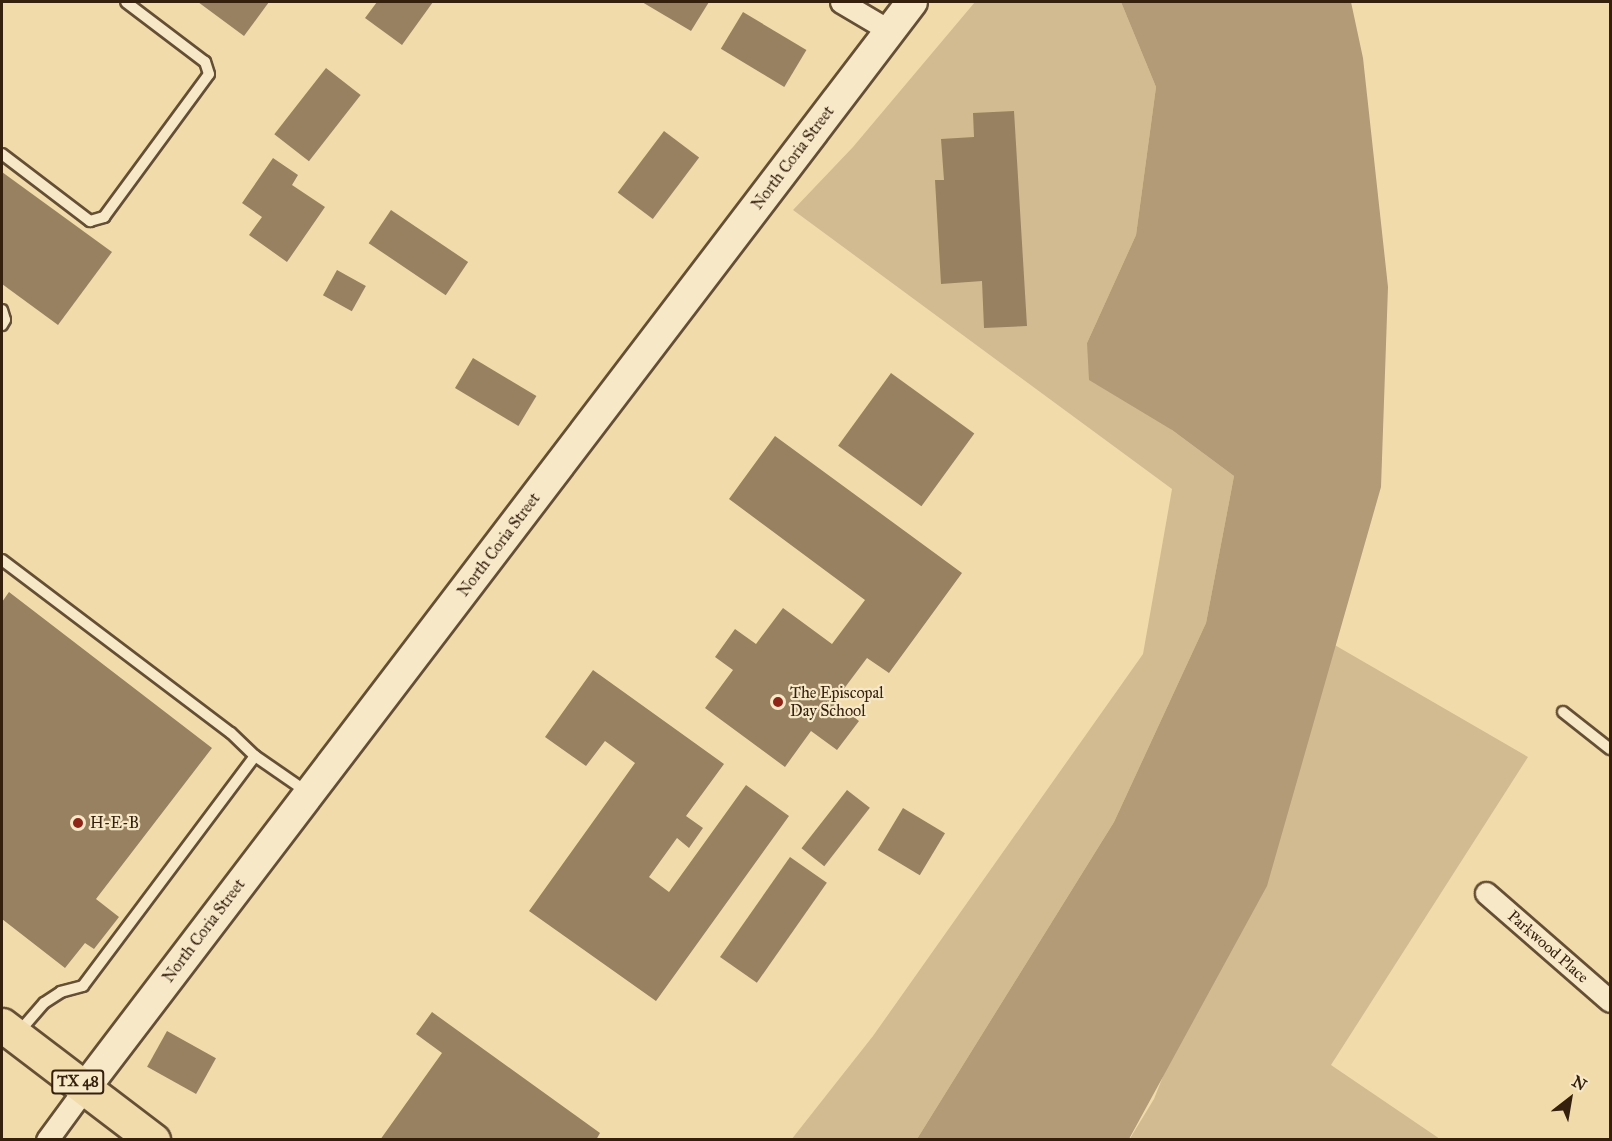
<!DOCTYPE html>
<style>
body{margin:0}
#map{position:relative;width:1612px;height:1141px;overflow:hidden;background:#f2dbab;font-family:"IM FELL Great Primer",serif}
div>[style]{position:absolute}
.green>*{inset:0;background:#d2bb90}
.water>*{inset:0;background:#b29b76}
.building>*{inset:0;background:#978160;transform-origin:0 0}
.roads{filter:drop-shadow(2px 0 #644f35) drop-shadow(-2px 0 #644f35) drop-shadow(0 2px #644f35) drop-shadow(0 -2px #644f35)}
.lane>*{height:10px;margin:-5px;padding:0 5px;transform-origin:5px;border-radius:5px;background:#f7e8c8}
.street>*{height:21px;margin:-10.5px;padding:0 10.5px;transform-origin:10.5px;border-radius:10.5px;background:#f7e8c8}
.secondary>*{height:30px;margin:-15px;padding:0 15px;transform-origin:15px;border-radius:15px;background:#f7e8c8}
.primary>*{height:33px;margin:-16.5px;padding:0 16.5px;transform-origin:16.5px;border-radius:16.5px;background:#f2dbab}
.dots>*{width:16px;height:16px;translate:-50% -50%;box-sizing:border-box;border:3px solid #f7e8c8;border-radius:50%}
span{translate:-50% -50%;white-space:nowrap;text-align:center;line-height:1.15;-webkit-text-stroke:4.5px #f7e8c8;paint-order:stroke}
.shield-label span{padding:2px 4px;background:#f7e8c8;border:2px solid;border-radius:4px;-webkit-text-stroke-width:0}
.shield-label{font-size:15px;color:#35200e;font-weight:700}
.street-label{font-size:16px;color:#35200e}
.poi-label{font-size:16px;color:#35200e}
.left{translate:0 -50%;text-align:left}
.frame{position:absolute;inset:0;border:3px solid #35200e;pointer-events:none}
.north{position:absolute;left:1540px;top:1069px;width:60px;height:60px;-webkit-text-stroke:4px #f7e8c8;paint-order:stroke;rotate:31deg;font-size:16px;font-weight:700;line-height:24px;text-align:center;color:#35200e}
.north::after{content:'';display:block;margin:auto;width:21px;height:27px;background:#35200e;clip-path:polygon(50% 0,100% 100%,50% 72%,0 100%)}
</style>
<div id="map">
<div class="green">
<div style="clip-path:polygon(975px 2px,1121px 2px,1156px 87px,1136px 235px,1087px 343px,1172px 430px,1234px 476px,1206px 623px,1114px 822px,917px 1139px,791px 1140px,873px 1036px,1143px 654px,1172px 489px,793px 210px,853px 147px)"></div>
<div style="clip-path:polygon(1333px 644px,1528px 757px,1331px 1065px,1440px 1139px,1129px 1140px,1154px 1099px)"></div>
</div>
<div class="water">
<div style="clip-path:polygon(1121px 2px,1351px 2px,1363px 58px,1388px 287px,1381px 487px,1267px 886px,1129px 1139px,917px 1139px,1114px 822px,1206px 623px,1234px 476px,1172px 430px,1089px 380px,1087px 343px,1136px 235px,1156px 87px)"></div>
</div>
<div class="building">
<div style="clip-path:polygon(198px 2px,269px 2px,244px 36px)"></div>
<div style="clip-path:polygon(377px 2px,433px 2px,402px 45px,365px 18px)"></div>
<div style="clip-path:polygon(642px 2px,709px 2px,691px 31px)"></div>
<div style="left:743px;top:12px;width:74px;height:43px;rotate:31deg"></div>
<div style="left:326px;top:68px;width:44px;height:84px;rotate:38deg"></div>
<div style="clip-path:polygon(1014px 111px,1027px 326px,984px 328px,982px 281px,941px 284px,935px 180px,944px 180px,941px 139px,974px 137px,973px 113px)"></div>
<div style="left:664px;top:131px;width:44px;height:77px;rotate:37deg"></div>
<div style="clip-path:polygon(273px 158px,298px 175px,292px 185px,325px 207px,287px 262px,249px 235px,262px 217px,242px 203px)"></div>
<div style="clip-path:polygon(2px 172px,112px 252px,58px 325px,2px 284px)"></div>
<div style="left:391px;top:210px;width:93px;height:40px;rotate:34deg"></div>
<div style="left:337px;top:270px;width:33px;height:29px;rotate:29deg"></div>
<div style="left:473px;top:358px;width:74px;height:35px;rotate:31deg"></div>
<div style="left:891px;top:373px;width:103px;height:90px;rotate:36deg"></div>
<div style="clip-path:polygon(775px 436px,962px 573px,889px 673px,867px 658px,834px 702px,859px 721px,837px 750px,811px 731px,785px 767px,705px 708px,733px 670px,715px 657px,735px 629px,756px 644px,783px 608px,832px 644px,865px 600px,729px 499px)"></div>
<div style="clip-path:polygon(9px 592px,212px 748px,96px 899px,119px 917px,94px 949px,85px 943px,65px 968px,2px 919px,2px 602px)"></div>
<div style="clip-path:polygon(593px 670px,724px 764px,686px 816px,703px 828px,689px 848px,677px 838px,649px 877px,669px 892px,746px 785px,789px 816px,656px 1001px,529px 911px,635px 763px,605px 741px,586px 766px,545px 737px)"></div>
<div style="left:847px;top:790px;width:29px;height:74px;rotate:38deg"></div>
<div style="left:903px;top:808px;width:49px;height:49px;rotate:31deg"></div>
<div style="left:790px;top:857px;width:45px;height:122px;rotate:35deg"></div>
<div style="clip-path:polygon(432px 1012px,600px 1133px,596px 1140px,380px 1140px,442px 1053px,416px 1034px)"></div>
<div style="left:167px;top:1031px;width:56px;height:41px;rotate:29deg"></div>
</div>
<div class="roads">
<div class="lane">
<div style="left:2px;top:154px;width:111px;rotate:37.3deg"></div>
<div style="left:90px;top:221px;width:15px;rotate:-16deg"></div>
<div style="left:104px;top:217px;width:177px;rotate:-53.7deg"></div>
<div style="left:209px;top:74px;width:13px;rotate:-108deg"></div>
<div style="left:205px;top:62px;width:99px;rotate:-142.8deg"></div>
<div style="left:2px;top:310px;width:10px;rotate:73deg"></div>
<div style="left:5px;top:320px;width:6px;rotate:121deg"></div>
<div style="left:2px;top:560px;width:287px;rotate:37.1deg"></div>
<div style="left:231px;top:733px;width:33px;rotate:44deg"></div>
<div style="left:255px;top:756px;width:287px;rotate:126.8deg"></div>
<div style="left:83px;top:986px;width:23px;rotate:165deg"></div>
<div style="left:61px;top:992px;width:20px;rotate:147deg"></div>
<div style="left:44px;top:1003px;width:38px;rotate:131deg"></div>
<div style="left:1563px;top:712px;width:60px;rotate:38.2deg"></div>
<div style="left:255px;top:756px;width:63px;rotate:34.7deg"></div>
</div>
<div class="street">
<div style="left:841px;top:2px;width:57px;rotate:30.6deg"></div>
<div style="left:1486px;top:893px;width:164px;rotate:41.1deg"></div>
<div style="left:47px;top:1140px;width:64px;rotate:-53.8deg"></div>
</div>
<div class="secondary">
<div style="left:85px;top:1088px;width:1365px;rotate:-52.71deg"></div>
</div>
<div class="primary">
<div style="left:2px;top:1025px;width:190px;rotate:37.3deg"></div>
</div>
</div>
<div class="dots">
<div style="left:778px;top:702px;background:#8f2418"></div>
<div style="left:78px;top:823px;background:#8f2418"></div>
</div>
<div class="shield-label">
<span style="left:78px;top:1082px">TX 48</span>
</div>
<div class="street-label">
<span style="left:793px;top:158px;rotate:-53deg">North Coria Street</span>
<span style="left:499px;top:545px;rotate:-53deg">North Coria Street</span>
<span style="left:204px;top:931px;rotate:-53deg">North Coria Street</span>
<span style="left:1548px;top:947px;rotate:41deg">Parkwood Place</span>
</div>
<div class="poi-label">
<span class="left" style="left:790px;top:702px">The Episcopal<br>Day School</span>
<span class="left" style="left:90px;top:823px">H-E-B</span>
</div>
<div class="frame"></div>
<div class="north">N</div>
</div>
